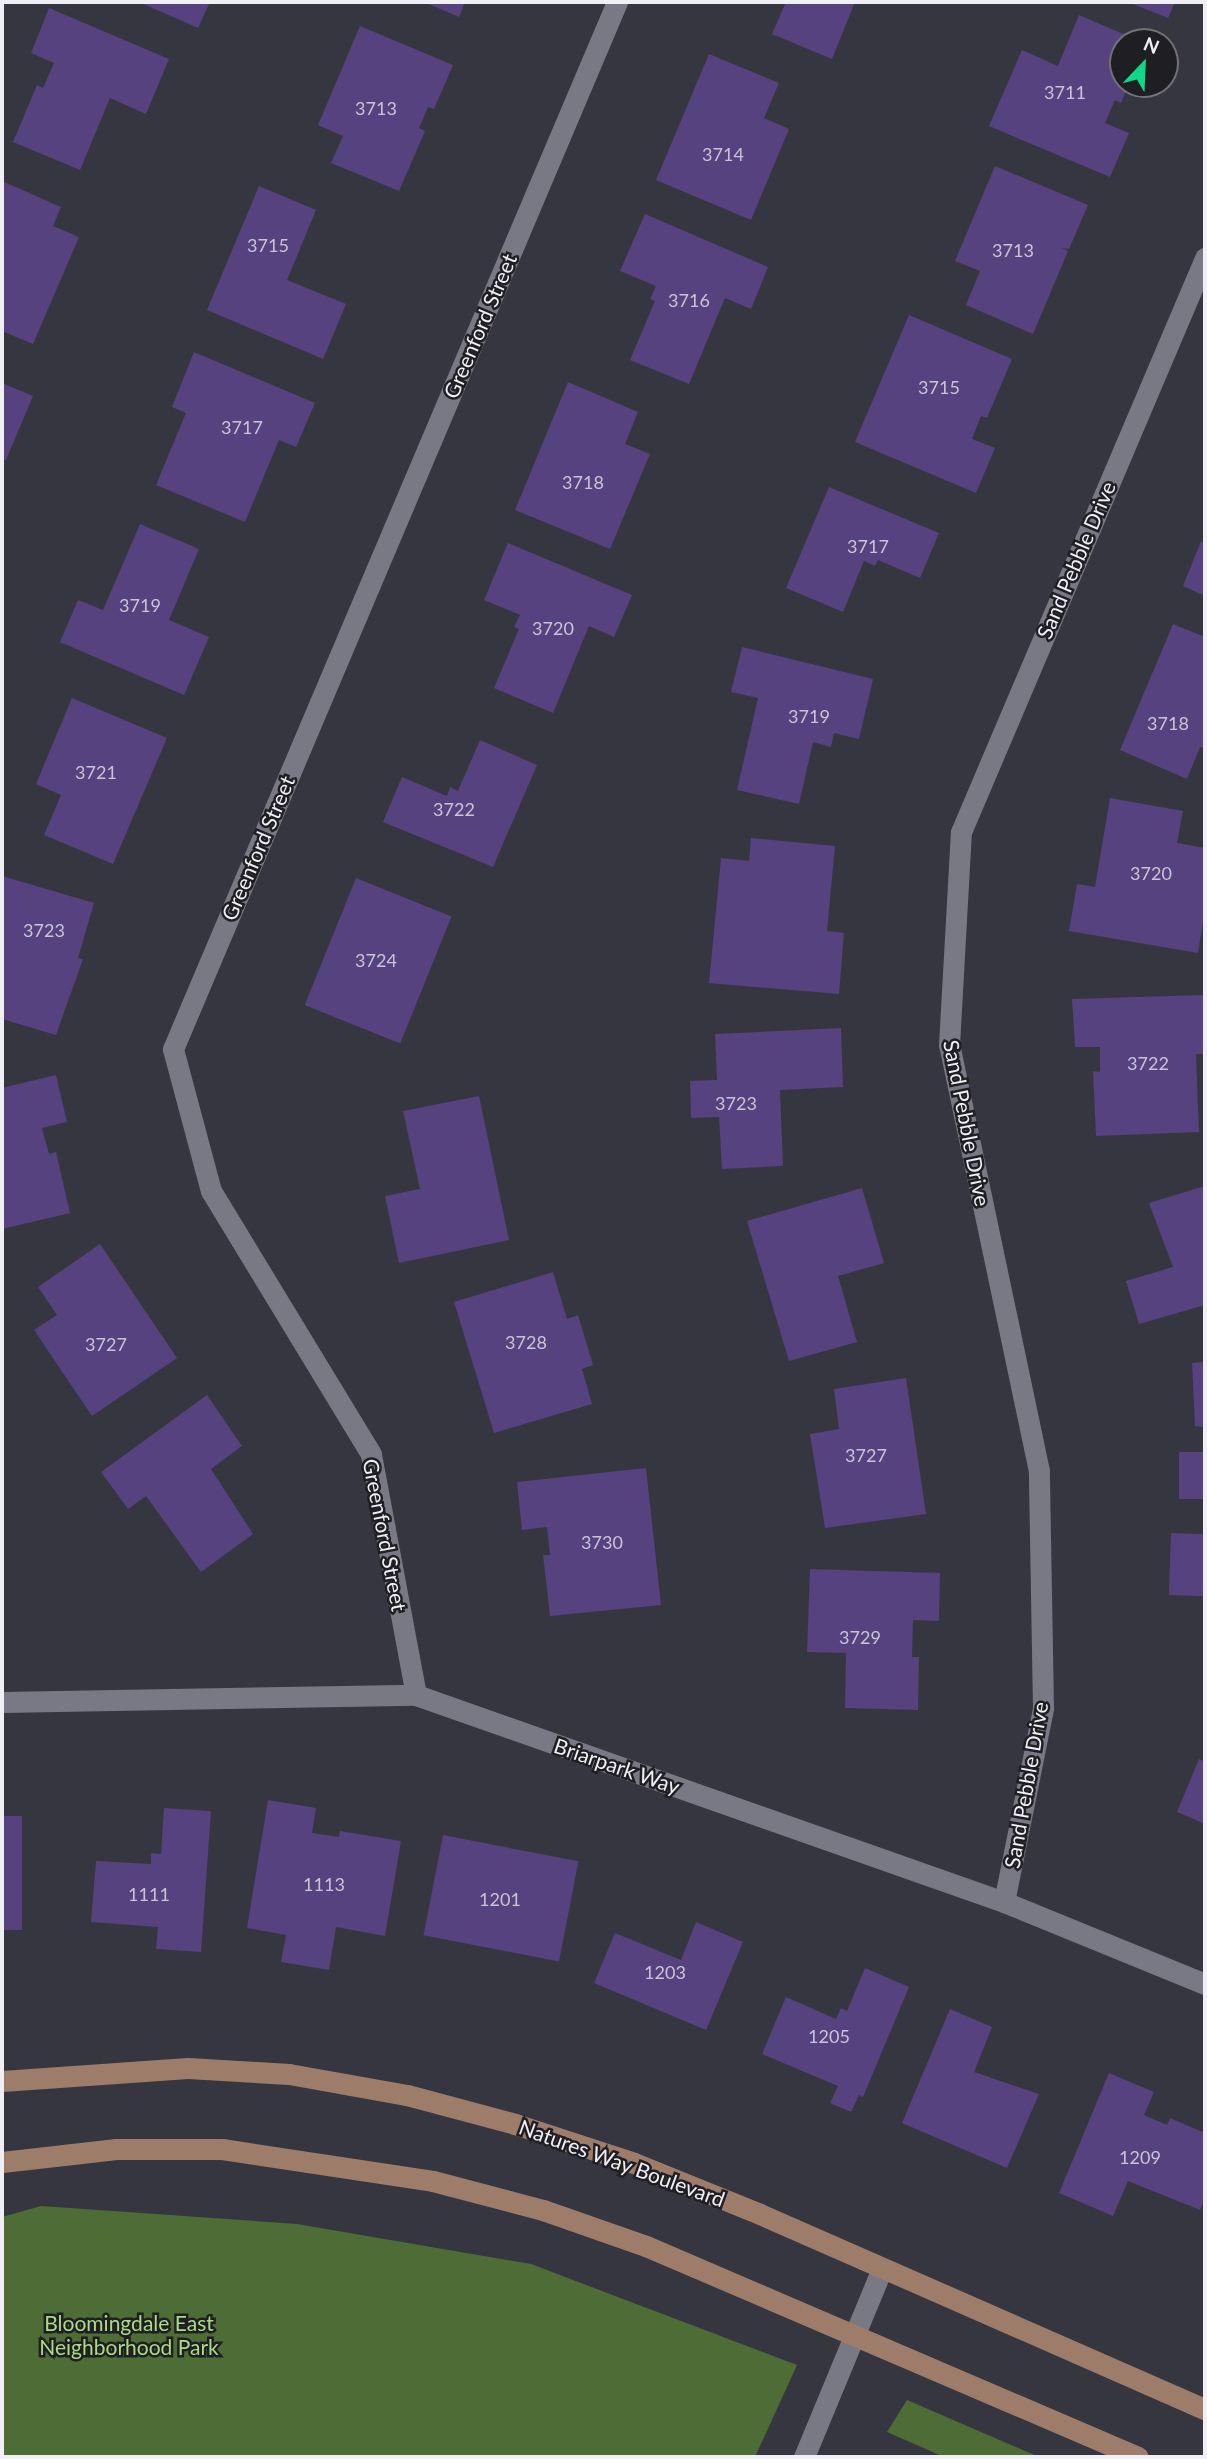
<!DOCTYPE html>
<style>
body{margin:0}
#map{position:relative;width:1207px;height:2459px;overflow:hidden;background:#363640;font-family:Lato,sans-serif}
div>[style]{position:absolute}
.green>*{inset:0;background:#4e6c35}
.building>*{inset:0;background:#55427f;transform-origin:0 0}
.lane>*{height:21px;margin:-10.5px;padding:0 10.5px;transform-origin:10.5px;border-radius:10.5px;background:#797985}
.street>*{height:21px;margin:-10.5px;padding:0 10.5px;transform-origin:10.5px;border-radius:10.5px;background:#797985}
.secondary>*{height:21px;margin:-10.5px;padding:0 10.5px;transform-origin:10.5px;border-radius:10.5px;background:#9d7d69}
span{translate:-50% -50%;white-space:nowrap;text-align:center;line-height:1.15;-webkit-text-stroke:5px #1e1e23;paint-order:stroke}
.number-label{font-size:18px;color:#c8c4d8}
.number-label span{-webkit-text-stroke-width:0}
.street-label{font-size:21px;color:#efeff5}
.park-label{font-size:21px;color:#aadc83}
.frame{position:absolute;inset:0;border:4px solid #efeff5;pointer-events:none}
.north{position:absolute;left:1109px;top:28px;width:70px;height:70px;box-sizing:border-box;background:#1e1e23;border:2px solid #727277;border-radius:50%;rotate:23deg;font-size:19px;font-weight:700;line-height:28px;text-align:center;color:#efeff5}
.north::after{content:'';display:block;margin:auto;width:24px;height:32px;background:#0ed98a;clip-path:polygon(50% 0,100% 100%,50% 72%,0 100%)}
</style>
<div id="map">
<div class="green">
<div style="clip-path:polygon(41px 2206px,297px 2224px,531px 2264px,797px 2365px,755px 2457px,2px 2457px,2px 2217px)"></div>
<div style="clip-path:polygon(907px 2400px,1039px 2457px,944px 2457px,887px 2432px)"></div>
</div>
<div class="building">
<div style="clip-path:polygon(139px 2px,210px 2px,198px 28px)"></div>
<div style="clip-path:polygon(424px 2px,465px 2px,459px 17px)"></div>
<div style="clip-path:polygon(786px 2px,855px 2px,832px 59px,772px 34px)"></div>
<div style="clip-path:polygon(1128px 2px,1175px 2px,1168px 18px)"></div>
<div style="clip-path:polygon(49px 8px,169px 59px,146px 114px,110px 98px,80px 170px,13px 142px,37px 85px,43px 88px,54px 63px,31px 53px)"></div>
<div style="clip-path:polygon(1079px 15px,1142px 42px,1123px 42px,1123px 84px,1129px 84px,1121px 103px,1115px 100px,1105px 123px,1129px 133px,1110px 177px,989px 126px,1022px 50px,1058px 66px)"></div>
<div style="clip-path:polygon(360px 26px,453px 65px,434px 109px,428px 107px,419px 128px,425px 131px,399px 191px,331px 163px,343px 136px,318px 125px)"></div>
<div style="clip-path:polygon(709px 54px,779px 83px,764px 118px,789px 129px,751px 220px,656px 180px)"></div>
<div style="clip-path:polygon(995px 166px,1088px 205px,1069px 249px,1062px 248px,1068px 251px,1033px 334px,966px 305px,980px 271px,955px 261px)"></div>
<div style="clip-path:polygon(2px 181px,61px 207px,53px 226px,79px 237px,33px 344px,2px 331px)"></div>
<div style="clip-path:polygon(259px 186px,316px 210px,287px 280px,346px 304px,323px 359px,207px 310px)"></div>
<div style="clip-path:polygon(645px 214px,768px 267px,751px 309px,725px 298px,689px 384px,630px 360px,655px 301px,650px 299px,656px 286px,620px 271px)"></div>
<div style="clip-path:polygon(909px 315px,1012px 359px,987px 418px,981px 416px,972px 439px,995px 448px,976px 493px,855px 442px)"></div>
<div style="clip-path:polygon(194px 352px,315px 403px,296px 447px,279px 440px,245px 522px,156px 485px,186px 413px,172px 407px)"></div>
<div style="clip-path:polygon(568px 382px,638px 412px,625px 444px,650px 454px,610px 549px,515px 510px)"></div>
<div style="clip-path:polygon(2px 383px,33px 396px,6px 460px,2px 458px)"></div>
<div style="clip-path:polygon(829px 487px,939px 533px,920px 578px,878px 560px,875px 566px,864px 561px,843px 612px,786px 588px)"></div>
<div style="clip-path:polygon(140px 524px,199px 549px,169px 620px,209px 637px,184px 695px,60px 642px,78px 600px,103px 610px)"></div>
<div style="clip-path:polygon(1201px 541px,1205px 543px,1205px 596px,1183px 586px)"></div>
<div style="clip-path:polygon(508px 543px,632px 595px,614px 637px,589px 626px,553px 713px,494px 688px,519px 629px,514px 627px,520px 615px,484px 600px)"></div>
<div style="clip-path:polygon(1173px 624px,1205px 637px,1205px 749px,1200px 747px,1187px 779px,1120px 750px)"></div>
<div style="clip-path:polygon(742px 647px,873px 679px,859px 739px,834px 733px,831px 747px,813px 742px,799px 804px,737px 790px,758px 698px,731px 692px)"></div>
<div style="clip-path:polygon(72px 698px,167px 738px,113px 864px,44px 835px,61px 795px,36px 784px)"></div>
<div style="clip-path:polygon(480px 740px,537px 765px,493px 867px,383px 822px,402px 777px,447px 796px,450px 787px,458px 791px)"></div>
<div style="clip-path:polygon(1110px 798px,1183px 811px,1177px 843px,1205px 848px,1205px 910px,1198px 953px,1069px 931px,1077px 884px,1095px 887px)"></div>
<div style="clip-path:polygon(751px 838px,835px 846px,827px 931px,844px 933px,839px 994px,709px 983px,721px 858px,749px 861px)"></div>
<div style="clip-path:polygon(2px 876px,94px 903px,78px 958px,83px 959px,56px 1035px,2px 1019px)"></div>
<div style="left:356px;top:878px;width:103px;height:137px;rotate:22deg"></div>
<div style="clip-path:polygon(1203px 995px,1205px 1054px,1196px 1054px,1199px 1132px,1096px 1136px,1093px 1071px,1100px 1072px,1100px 1047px,1075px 1047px,1072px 999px)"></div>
<div style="clip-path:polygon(841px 1028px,843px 1087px,780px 1090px,783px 1166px,722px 1169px,719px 1117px,691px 1118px,690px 1081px,717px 1080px,715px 1034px)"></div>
<div style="clip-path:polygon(56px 1075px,67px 1122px,42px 1128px,49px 1154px,56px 1152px,70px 1213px,2px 1229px,2px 1088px)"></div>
<div style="clip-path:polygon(479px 1096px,509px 1240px,399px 1263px,385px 1196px,420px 1189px,403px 1111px)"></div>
<div style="clip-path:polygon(1205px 1186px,1205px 1305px,1139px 1324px,1126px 1281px,1173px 1267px,1149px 1203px)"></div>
<div style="clip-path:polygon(862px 1188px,884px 1263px,838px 1276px,857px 1342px,789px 1361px,747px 1221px)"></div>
<div style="clip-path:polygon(100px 1244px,177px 1358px,92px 1416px,34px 1330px,57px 1315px,38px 1287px)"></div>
<div style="clip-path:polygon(553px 1272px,567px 1319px,578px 1315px,593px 1365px,582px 1369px,592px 1404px,494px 1433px,454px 1302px)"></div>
<div style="clip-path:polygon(1205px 1362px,1205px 1438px,1203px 1438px,1203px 1427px,1195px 1426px,1192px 1363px)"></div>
<div style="clip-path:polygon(906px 1378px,926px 1514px,825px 1528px,810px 1434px,839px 1429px,834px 1389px)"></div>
<div style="clip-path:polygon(207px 1395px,242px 1446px,211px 1469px,253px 1534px,201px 1572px,146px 1496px,128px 1509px,101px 1472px)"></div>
<div style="left:1205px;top:1452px;width:47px;height:26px;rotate:90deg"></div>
<div style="clip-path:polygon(646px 1468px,661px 1605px,550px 1616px,543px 1555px,550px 1555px,547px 1527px,522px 1530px,517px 1482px)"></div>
<div style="left:1171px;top:1533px;width:34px;height:62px;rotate:2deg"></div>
<div style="clip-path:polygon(810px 1569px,940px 1573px,939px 1621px,913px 1620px,912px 1657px,919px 1657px,918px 1710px,845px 1708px,846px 1653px,807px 1652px)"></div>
<div style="clip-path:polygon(1199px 1759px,1205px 1762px,1205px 1824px,1177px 1812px)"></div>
<div style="clip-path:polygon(268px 1800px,316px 1808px,312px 1833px,339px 1837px,340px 1831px,401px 1841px,385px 1936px,336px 1927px,329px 1970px,281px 1962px,286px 1935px,247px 1928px)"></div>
<div style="clip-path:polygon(164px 1808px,211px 1811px,201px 1952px,156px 1949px,158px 1927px,91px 1922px,96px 1861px,151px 1864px,151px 1853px,161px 1854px)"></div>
<div style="left:2px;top:1816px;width:20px;height:114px"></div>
<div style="left:443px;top:1835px;width:138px;height:102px;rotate:11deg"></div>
<div style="clip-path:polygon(696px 1922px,743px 1942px,706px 2030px,594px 1983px,615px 1933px,681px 1960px)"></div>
<div style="clip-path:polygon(865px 1968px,909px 1987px,863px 2097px,859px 2095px,851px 2112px,830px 2103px,838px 2086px,762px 2054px,786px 1997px,836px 2019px,841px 2008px,847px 2011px)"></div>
<div style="clip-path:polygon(950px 2009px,992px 2027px,974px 2072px,1039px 2094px,1007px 2168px,902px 2123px)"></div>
<div style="clip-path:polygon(1109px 2073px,1154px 2092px,1144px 2115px,1167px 2125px,1170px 2118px,1205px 2133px,1205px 2198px,1200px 2210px,1128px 2181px,1113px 2216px,1059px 2193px)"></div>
</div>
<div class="lane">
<div style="left:804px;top:2457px;width:204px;rotate:-67.5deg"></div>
</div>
<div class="street">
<div style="left:416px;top:1695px;width:245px;rotate:-100.6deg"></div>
<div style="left:371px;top:1454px;width:308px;rotate:-121.3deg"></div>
<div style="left:211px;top:1191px;width:147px;rotate:-105deg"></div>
<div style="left:173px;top:1049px;width:1137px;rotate:-67.02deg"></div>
<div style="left:2px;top:1702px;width:414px;rotate:-1deg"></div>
<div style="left:416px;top:1695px;width:623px;rotate:19.39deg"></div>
<div style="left:1004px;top:1902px;width:217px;rotate:22.2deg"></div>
<div style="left:1004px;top:1902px;width:198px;rotate:-78.6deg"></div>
<div style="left:1043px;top:1708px;width:237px;rotate:-91deg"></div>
<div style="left:1039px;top:1471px;width:435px;rotate:-101.9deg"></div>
<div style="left:949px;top:1045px;width:213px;rotate:-86.8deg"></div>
<div style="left:961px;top:832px;width:624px;rotate:-66.97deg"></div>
</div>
<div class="secondary">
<div style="left:2px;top:2081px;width:186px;rotate:-4deg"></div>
<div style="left:188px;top:2068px;width:101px;rotate:3.4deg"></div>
<div style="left:289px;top:2074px;width:120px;rotate:10.1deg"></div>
<div style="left:407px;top:2095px;width:112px;rotate:15deg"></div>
<div style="left:515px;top:2124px;width:125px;rotate:18.1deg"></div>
<div style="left:634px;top:2163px;width:136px;rotate:22deg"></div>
<div style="left:760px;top:2214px;width:486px;rotate:23.7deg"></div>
<div style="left:2px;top:2162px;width:115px;rotate:-6.5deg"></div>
<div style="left:116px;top:2149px;width:106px"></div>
<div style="left:222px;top:2149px;width:213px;rotate:8.6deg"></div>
<div style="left:433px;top:2181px;width:114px;rotate:14.8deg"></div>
<div style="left:543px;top:2210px;width:109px;rotate:19.3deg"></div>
<div style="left:646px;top:2246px;width:535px;rotate:23.21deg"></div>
</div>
<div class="number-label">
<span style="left:1065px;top:92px">3711</span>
<span style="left:376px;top:108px">3713</span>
<span style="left:723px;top:154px">3714</span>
<span style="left:268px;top:245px">3715</span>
<span style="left:1013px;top:250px">3713</span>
<span style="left:689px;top:300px">3716</span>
<span style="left:939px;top:387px">3715</span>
<span style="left:242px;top:427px">3717</span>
<span style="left:583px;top:482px">3718</span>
<span style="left:868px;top:546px">3717</span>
<span style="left:140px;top:605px">3719</span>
<span style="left:553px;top:628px">3720</span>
<span style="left:809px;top:716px">3719</span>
<span style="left:1168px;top:723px">3718</span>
<span style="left:96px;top:772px">3721</span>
<span style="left:454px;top:809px">3722</span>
<span style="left:1151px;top:873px">3720</span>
<span style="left:44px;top:930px">3723</span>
<span style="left:376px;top:960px">3724</span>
<span style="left:1148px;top:1063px">3722</span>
<span style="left:736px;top:1103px">3723</span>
<span style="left:526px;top:1342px">3728</span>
<span style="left:106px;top:1344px">3727</span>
<span style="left:866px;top:1455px">3727</span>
<span style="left:602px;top:1542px">3730</span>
<span style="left:860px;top:1637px">3729</span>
<span style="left:324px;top:1884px">1113</span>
<span style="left:149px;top:1894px">1111</span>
<span style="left:500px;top:1899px">1201</span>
<span style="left:665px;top:1972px">1203</span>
<span style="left:829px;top:2036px">1205</span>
<span style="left:1140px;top:2157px">1209</span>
</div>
<div class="street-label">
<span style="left:480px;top:326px;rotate:-67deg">Greenford Street</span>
<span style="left:1076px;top:560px;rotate:-67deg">Sand Pebble Drive</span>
<span style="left:258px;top:848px;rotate:-67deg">Greenford Street</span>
<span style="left:967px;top:1123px;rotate:79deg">Sand Pebble Drive</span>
<span style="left:385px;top:1535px;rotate:79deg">Greenford Street</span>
<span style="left:617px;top:1766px;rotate:19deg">Briarpark Way</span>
<span style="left:1026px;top:1785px;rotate:-80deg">Sand Pebble Drive</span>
<span style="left:622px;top:2163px;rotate:20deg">Natures Way Boulevard</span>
</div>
<div class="park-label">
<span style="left:129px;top:2335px">Bloomingdale East<br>Neighborhood Park</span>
</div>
<div class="frame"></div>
<div class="north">N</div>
</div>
